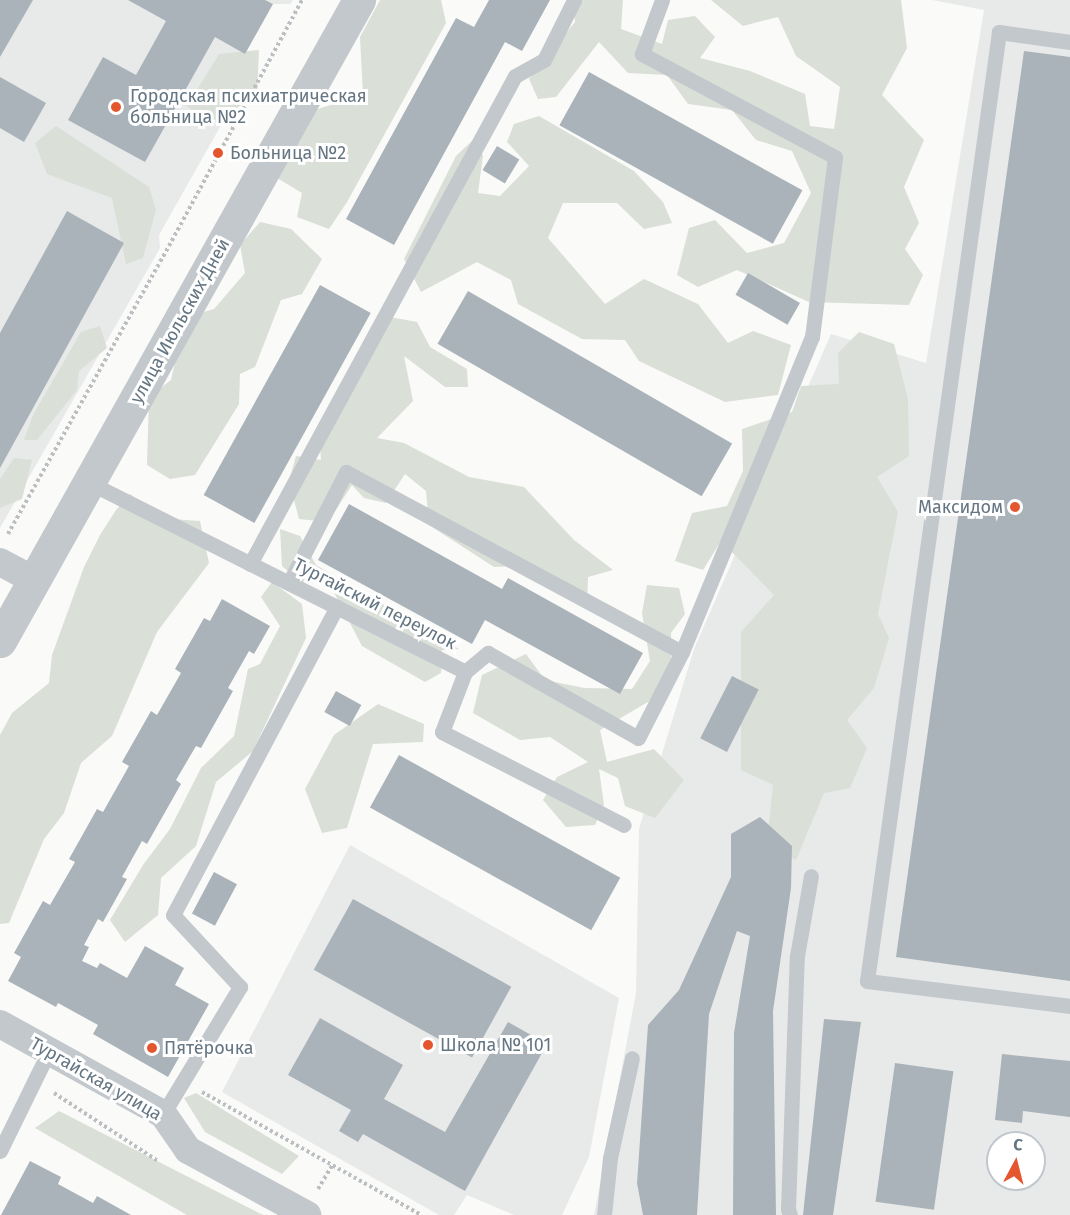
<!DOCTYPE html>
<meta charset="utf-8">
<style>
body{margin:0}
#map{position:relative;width:1070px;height:1215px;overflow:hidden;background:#fafaf8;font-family:"Fira Sans",sans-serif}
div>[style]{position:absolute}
.built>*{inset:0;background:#e8e9e9}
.green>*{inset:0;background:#dadfd7}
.building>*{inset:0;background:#aab3b9;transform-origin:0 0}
.path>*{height:4px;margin-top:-2px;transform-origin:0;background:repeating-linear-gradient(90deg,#bbbfc2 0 3px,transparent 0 6px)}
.service>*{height:15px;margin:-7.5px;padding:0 7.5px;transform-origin:7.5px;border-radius:7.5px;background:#c3c8cc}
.minor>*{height:28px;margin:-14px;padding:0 14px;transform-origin:14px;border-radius:14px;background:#c3c8cc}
.tertiary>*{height:33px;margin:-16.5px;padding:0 16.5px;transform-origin:16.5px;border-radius:16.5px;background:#c3c8cc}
.dots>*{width:16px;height:16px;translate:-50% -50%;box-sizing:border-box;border:3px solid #fff;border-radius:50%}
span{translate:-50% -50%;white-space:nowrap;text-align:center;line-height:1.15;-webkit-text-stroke:6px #fff;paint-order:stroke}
.poi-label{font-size:18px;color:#657683}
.left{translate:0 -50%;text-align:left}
.right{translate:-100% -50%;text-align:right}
.street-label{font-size:18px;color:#657683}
.north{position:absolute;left:986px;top:1131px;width:60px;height:60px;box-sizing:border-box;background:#fff;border:2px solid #c1c8cd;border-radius:50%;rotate:7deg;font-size:16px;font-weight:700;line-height:24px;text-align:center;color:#657683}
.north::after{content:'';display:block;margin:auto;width:21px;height:27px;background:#e4572e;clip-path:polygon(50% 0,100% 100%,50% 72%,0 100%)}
</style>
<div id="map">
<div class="built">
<div style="clip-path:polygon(0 0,293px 0,290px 4px,272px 4px,245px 54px,250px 74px,159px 235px,160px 248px,0 528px)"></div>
<div style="clip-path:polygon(evenodd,932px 0,1070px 0,1070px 1215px,594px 1215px,636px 993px,639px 829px,694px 649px,831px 334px,926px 363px,984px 10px,932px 0,998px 1143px,1034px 1143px,1034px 1179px,998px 1179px,998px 1143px)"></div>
<div style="clip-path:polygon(350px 845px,619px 998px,589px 1157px,562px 1215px,514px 1215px,467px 1195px,454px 1215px,439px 1215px,222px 1092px)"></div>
</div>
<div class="green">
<div style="clip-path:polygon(380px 0,441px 0,446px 23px,347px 202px,329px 229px,297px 217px,302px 193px,277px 178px,305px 113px,363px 95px,360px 37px)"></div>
<div style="clip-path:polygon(572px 0,623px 0,621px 29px,662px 44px,668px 20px,695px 16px,715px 37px,700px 58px,750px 71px,805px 94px,810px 126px,834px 129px,840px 87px,796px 56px,778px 17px,743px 26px,711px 0,901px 0,907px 48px,882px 95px,924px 140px,904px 187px,919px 223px,905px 249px,923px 275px,909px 305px,809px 302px,737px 270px,698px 287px,677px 275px,689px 228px,715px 220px,747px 253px,784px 243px,811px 193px,792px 151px,756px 140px,732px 110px,688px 104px,667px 75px,628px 73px,599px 42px,556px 97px,538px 99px,529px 79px,575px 22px)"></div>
<div style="clip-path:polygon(259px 50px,257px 96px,208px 125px,187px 106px,219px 54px)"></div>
<div style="clip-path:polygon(539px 116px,634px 171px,663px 202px,672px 223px,644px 229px,617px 203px,563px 203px,548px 238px,605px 304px,644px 279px,698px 304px,728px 343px,753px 331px,791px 345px,778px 395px,725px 402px,639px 361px,625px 340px,582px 339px,518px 304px,511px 280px,477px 262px,421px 292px,404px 259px,456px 156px,474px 139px,483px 156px,478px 193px,500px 196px,529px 166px,507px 142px,514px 124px)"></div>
<div style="clip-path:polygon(56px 126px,149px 187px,156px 210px,143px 258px,126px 264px,112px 198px,47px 174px,35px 143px)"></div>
<div style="clip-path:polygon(260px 222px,291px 229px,322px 259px,302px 294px,281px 300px,255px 367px,240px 374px,239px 404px,195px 475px,170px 479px,147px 465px,149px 397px,171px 380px,180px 341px,197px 314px,214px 309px,245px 273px,240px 245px)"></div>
<div style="clip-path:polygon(379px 315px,417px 322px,430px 347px,467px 369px,468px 387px,445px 387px,404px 356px,413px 401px,377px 438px,404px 443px,469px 477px,524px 487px,574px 540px,613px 570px,588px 577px,587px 607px,532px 565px,494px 567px,429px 525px,426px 491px,405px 474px,386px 503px,364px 498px,352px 485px,328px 522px,299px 519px,289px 481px,296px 456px,321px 460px,319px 427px)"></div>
<div style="clip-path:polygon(100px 326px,107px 348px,79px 371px,77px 390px,37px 440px,24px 440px,33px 415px,81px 332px)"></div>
<div style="clip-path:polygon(859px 332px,894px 344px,908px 399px,909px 456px,877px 477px,898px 512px,878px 614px,889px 638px,874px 688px,847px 720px,867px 748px,850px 788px,824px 793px,796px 860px,767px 844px,773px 785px,741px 770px,741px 632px,774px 595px,721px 541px,703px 570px,675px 561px,692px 513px,727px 506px,743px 471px,742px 429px,792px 412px,801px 386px,839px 384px,838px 353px)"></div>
<div style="clip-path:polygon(14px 458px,32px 460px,22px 499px,0 508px,0 479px)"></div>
<div style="clip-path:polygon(131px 494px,143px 517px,200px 521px,209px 563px,157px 632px,112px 736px,81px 763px,64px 813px,44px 839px,9px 923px,0 924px,0 735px,12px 713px,49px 683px,52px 655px,84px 567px,100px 535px,116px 510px)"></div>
<div style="clip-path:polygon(280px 529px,300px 536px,316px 565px,459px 649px,442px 650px,441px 673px,425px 682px,362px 646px,328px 581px,302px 583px,282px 566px)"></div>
<div style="clip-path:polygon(272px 582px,302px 604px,306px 638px,253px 751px,216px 782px,196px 846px,161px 878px,158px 915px,125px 942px,110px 920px,143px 865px,170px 829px,201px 768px,234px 736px,248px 669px,260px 664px,280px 626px,261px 597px)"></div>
<div style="clip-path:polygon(647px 585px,679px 588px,685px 614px,671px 633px,672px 688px,600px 730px,607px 762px,654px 749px,684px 780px,655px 818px,625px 806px,618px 778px,599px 769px,604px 805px,595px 825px,566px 827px,543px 800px,557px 777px,588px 762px,550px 737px,520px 740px,473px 713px,482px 675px,526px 654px,545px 680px,584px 688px,632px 689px,650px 661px,642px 613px)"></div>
<div style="clip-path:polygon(378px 704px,424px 724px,423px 742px,373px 744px,347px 828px,322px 833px,305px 789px,334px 735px)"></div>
<div style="clip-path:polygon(196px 1093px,299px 1156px,282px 1174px,205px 1132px,184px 1098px)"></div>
<div style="clip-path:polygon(59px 1111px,263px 1215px,187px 1215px,35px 1128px)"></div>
</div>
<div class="building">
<div style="clip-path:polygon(0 0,33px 0,0 57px)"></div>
<div style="clip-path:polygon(128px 0,265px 0,273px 4px,245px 54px,215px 37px,145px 162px,68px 120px,103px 57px,136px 75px,166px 21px)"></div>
<div style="clip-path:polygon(489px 0,550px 0,522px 51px,505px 42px,394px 245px,346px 219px,456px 18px,474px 27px)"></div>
<div style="clip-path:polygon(1024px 51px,1070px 57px,1070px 981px,896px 957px)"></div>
<div style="left:589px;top:72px;width:244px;height:61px;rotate:29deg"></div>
<div style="clip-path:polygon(0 77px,46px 103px,24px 142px,0 128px)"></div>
<div style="left:497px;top:146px;width:26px;height:28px;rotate:31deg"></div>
<div style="clip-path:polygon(67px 211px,124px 243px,0 468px,0 333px)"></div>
<div style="left:748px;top:273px;width:60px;height:25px;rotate:30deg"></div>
<div style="left:320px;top:285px;width:58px;height:240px;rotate:29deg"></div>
<div style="left:468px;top:291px;width:305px;height:61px;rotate:30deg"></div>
<div style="clip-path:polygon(349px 504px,502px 589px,508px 578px,643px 653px,620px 694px,485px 620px,472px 644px,318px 560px)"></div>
<div style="clip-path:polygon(222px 599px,270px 626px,254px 654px,249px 651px,228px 688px,233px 691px,201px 748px,196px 746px,176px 780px,181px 784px,147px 844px,142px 841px,122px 877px,127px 879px,103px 922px,98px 919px,84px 945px,89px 947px,82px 961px,97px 968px,100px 963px,127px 978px,145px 946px,184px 968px,175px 985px,209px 1004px,168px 1077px,93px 1034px,98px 1025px,58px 1003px,56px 1007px,8px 981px,21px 957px,14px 953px,43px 901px,50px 905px,75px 862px,69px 859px,97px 809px,103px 812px,129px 766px,122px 762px,151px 711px,157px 715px,181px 673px,175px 669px,204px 618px,210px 621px)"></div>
<div style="left:732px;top:676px;width:30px;height:70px;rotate:27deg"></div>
<div style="left:336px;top:691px;width:29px;height:24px;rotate:29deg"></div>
<div style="left:399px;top:755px;width:253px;height:60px;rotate:29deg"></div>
<div style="clip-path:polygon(760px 817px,792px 846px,791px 888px,773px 1011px,776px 1215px,733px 1215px,734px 1033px,750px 936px,737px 931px,709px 1014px,697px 1215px,643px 1215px,637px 1183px,648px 1025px,679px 990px,731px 877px,731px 834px)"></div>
<div style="left:214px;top:872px;width:26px;height:47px;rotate:28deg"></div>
<div style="left:353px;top:899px;width:181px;height:81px;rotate:29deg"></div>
<div style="clip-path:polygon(320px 1018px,403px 1065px,384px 1099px,445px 1132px,508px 1022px,547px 1044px,465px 1191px,363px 1134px,358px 1142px,339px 1131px,351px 1110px,288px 1075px)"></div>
<div style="clip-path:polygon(824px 1019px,861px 1022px,833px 1215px,803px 1215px)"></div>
<div style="clip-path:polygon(1002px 1054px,1070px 1061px,1070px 1117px,1023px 1111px,1022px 1123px,995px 1120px)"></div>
<div style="left:895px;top:1063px;width:59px;height:140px;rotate:8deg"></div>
<div style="clip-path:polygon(30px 1161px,61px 1177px,58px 1184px,93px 1203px,97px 1196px,131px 1215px,1px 1215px)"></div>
</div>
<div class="path">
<div style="left:8px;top:534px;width:330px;rotate:-60.8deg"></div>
<div style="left:169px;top:246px;width:280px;rotate:-61.6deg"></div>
<div style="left:202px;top:1092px;width:251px;rotate:29.3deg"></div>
<div style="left:54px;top:1093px;width:124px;rotate:33.2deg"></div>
<div style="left:318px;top:1189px;width:27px;rotate:-59deg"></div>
</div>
<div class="service">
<div style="left:1070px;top:42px;width:72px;rotate:-172deg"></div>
<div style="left:999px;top:32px;width:958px;rotate:97.92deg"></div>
<div style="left:867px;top:981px;width:205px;rotate:7deg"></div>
<div style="left:90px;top:483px;width:420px;rotate:26.7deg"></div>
<div style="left:465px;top:672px;width:64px;rotate:111deg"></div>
<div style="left:442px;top:732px;width:204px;rotate:27.1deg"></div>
<div style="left:250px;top:564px;width:555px;rotate:-61.5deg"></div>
<div style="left:515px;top:76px;width:33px;rotate:-29deg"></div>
<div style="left:544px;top:60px;width:67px;rotate:-63.4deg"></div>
<div style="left:289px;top:583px;width:125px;rotate:-62.8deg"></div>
<div style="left:346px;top:472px;width:381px;rotate:28.2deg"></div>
<div style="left:465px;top:672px;width:30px;rotate:-40deg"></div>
<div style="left:488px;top:653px;width:172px;rotate:29.5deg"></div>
<div style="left:638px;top:738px;width:97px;rotate:-62.9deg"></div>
<div style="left:682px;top:652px;width:341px;rotate:-67.6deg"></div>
<div style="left:812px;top:337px;width:181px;rotate:-82.7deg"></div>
<div style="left:835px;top:157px;width:219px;rotate:-151.9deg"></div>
<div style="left:642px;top:54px;width:58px;rotate:-69.7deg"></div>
<div style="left:163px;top:1114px;width:149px;rotate:-58.8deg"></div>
<div style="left:240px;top:987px;width:98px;rotate:-132.9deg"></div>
<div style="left:173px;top:915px;width:349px;rotate:-62deg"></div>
<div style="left:0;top:1151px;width:111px;rotate:-63.9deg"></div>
<div style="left:604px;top:1215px;width:57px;rotate:-84deg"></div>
<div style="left:610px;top:1158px;width:102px;rotate:-77.6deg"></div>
<div style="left:790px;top:1215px;width:6px;rotate:-108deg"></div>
<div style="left:788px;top:1209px;width:253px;rotate:-88deg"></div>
<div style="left:797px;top:956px;width:81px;rotate:-80.1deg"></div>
</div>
<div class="minor">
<div style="left:0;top:562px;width:38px;rotate:28deg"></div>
<div style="left:0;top:1024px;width:186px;rotate:28.9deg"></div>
<div style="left:163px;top:1114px;width:44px;rotate:55.2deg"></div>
<div style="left:188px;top:1150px;width:136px;rotate:28.6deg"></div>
</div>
<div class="tertiary">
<div style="left:0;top:641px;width:735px;rotate:-60.75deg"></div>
</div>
<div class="dots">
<div style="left:116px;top:107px;background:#e4572e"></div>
<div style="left:218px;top:153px;background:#e4572e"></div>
<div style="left:1015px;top:507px;background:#e4572e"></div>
<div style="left:428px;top:1045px;background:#e4572e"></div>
<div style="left:152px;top:1048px;background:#e4572e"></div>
</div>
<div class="poi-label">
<span class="left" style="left:130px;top:107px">Городская психиатрическая<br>больница №2</span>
<span class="left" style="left:230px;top:153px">Больница №2</span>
<span class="right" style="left:1003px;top:507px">Максидом</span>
<span class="left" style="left:440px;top:1045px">Школа № 101</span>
<span class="left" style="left:164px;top:1048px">Пятёрочка</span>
</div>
<div class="street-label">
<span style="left:180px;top:321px;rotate:-61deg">улица Июльских Дней</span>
<span style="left:375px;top:604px;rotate:27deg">Тургайский переулок</span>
<span style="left:96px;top:1079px;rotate:30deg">Тургайская улица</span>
</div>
<div class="north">С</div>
</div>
